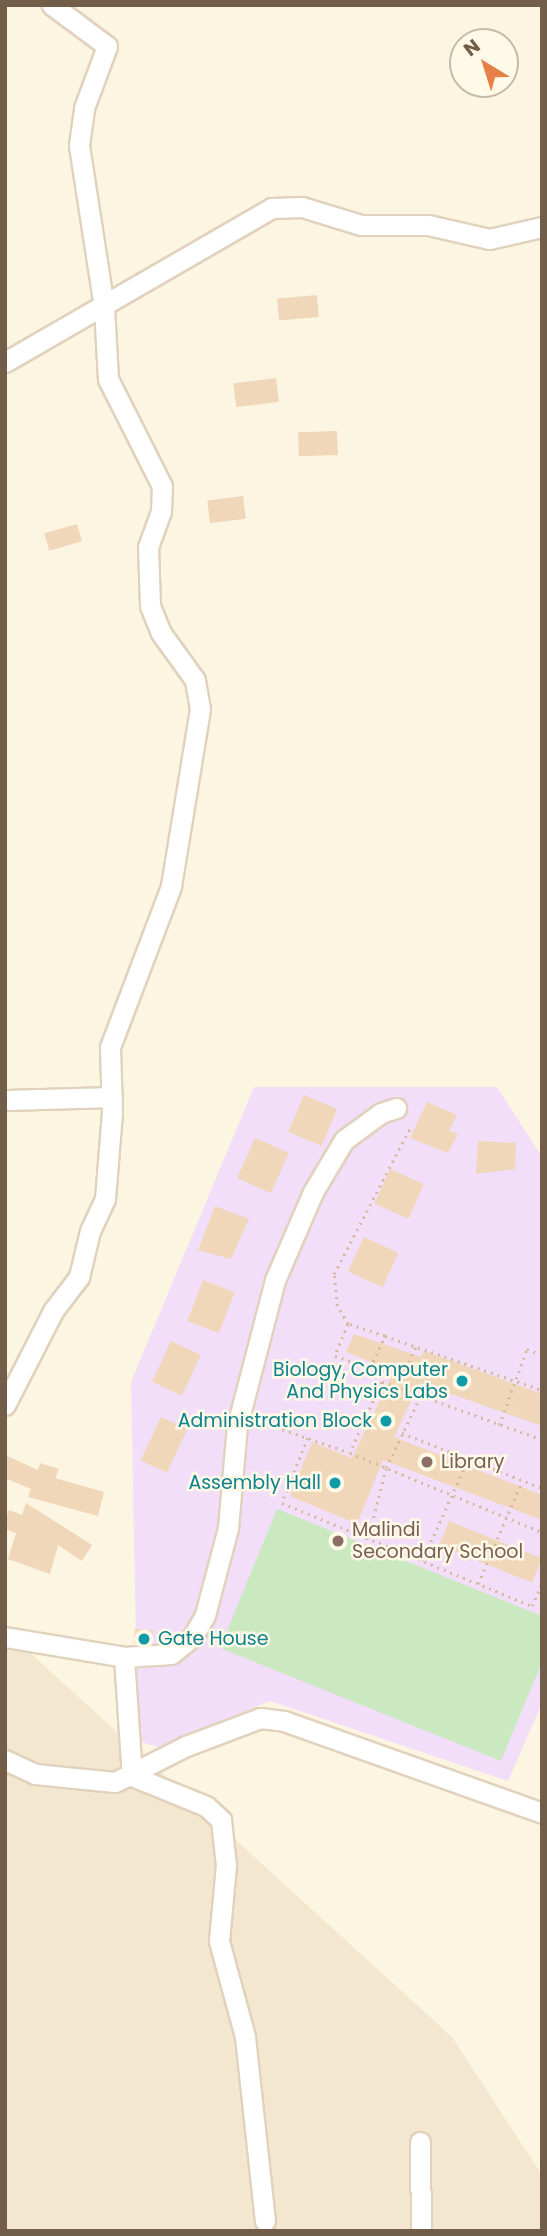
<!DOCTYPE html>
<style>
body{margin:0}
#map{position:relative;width:547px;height:2236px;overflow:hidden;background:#fcf5e1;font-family:Poppins,sans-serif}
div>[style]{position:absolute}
.residential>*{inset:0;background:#f3e8cf}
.education>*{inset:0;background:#f2def8}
.green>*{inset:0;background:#cbe9c0}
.building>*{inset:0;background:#f1d7b9;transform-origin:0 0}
.path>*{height:2.5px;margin-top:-1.25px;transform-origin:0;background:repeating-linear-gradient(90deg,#d5ba9d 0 2px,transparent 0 7px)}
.roads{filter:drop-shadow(2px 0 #e0d2bd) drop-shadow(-2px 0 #e0d2bd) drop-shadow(0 2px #e0d2bd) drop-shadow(0 -2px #e0d2bd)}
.street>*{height:19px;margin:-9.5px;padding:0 9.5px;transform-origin:9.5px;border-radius:9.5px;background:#fff}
.dots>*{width:19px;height:19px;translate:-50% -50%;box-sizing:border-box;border:4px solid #fff9e7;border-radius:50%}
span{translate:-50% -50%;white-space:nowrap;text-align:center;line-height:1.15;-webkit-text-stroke:5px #fff9e7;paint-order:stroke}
.culture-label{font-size:19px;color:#0d838f}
.right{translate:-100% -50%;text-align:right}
.left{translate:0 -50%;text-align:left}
.education-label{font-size:19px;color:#785e54}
.frame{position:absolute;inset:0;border:7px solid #725d48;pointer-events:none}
.north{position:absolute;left:449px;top:28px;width:70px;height:70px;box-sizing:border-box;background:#fff9e7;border:2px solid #c7bba7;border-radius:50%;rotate:322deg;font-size:19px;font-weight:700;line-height:28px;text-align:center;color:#725d48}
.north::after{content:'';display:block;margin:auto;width:24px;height:32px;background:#e58047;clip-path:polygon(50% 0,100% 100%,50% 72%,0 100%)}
</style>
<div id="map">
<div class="residential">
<div style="clip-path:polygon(5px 1630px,452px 2037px,542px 2175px,542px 2231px,5px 2231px)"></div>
</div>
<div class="education">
<div style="clip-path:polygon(254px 1087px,497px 1087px,542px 1157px,542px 1703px,508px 1781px,270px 1701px,158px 1747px,138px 1741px,131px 1382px)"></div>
</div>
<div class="green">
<div style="clip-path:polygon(277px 1509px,542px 1616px,542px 1662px,501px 1761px,220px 1648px)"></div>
</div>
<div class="building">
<div style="left:317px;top:295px;width:22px;height:40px;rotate:85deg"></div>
<div style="left:276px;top:378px;width:24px;height:43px;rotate:83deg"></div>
<div style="left:337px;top:431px;width:24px;height:39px;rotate:88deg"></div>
<div style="left:243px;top:496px;width:23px;height:36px;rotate:83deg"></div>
<div style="left:77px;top:524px;width:18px;height:34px;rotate:74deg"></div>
<div style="left:304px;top:1095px;width:36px;height:40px;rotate:23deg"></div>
<div style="clip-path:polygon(427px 1102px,457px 1115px,449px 1131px,458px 1134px,448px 1153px,410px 1138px)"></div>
<div style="left:255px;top:1138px;width:37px;height:44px;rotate:24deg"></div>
<div style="clip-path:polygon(478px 1141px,516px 1143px,515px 1169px,476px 1174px)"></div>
<div style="left:390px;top:1169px;width:37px;height:38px;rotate:24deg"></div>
<div style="clip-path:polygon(215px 1206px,249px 1219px,231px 1259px,198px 1250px)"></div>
<div style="left:364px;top:1237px;width:38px;height:38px;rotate:25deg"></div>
<div style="left:203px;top:1280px;width:34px;height:44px;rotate:21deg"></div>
<div style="clip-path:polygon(354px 1334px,421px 1357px,424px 1351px,542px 1394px,542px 1426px,420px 1383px,394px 1437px,542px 1495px,542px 1520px,383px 1460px,357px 1524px,290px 1496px,312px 1442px,352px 1458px,394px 1371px,346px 1352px)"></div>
<div style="left:171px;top:1341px;width:33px;height:45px;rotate:25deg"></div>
<div style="left:161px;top:1417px;width:29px;height:48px;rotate:25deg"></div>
<div style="clip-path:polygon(5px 1455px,38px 1470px,40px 1463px,59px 1469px,55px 1478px,104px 1492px,98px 1516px,28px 1497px,31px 1489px,5px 1478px)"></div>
<div style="clip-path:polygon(26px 1503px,92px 1545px,82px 1561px,58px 1545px,50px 1574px,8px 1559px,16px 1533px,5px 1529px,5px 1519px,9px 1510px,22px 1515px)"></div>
<div style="left:449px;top:1521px;width:100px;height:26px;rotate:22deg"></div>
<div style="clip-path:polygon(135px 1629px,153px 1630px,152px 1643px,134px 1644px)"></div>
</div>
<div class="path">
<div style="left:348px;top:1324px;width:35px;rotate:112deg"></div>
<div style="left:335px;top:1356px;width:71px;rotate:18.2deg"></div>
<div style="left:385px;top:1336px;width:39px;rotate:-162deg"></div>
<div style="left:348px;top:1324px;width:21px;rotate:-121deg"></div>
<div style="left:337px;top:1306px;width:32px;rotate:-95deg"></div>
<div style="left:334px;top:1274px;width:165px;rotate:-62.5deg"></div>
<div style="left:370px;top:1368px;width:35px;rotate:-65deg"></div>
<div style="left:385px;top:1336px;width:166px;rotate:19deg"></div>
<div style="left:398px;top:1388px;width:46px;rotate:-66.8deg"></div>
<div style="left:256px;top:1420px;width:97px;rotate:19.2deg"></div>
<div style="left:499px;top:1425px;width:81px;rotate:-69.8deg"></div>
<div style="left:527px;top:1349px;width:16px;rotate:22deg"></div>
<div style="left:402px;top:1433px;width:150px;rotate:21.4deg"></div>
<div style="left:308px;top:1438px;width:70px;rotate:111.8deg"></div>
<div style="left:282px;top:1503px;width:270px;rotate:22.4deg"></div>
<div style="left:532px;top:1606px;width:26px;rotate:-67deg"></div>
<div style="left:542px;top:1440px;width:170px;rotate:-160.1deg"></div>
<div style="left:382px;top:1382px;width:78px;rotate:114.3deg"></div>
<div style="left:350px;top:1453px;width:208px;rotate:22.4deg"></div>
<div style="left:368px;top:1538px;width:72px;rotate:-75.6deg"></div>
<div style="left:386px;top:1468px;width:79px;rotate:-64.4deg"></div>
<div style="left:422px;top:1561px;width:112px;rotate:-65.7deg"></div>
<div style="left:478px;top:1584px;width:112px;rotate:-66.9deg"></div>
</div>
<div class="roads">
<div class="street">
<div style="left:5px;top:362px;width:308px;rotate:-30deg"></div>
<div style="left:272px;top:208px;width:30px;rotate:-2deg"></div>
<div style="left:302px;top:207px;width:62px;rotate:17deg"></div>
<div style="left:361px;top:225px;width:67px"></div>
<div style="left:428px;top:225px;width:63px;rotate:12.9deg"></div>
<div style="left:489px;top:239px;width:54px;rotate:-12.8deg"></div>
<div style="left:5px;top:1100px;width:107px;rotate:-1.6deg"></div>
<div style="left:5px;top:1405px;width:106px;rotate:-62.9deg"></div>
<div style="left:53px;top:1311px;width:43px;rotate:-52.6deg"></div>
<div style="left:79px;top:1277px;width:47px;rotate:-76.6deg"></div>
<div style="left:90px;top:1231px;width:35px;rotate:-65deg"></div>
<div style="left:105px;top:1199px;width:87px;rotate:-85.4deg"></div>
<div style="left:112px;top:1112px;width:65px;rotate:-91.8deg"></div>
<div style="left:110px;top:1047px;width:172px;rotate:-69.2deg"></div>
<div style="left:171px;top:886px;width:179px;rotate:-80.7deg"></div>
<div style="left:200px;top:709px;width:29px;rotate:-100deg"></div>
<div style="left:195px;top:680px;width:58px;rotate:-125.9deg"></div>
<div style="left:161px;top:633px;width:29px;rotate:-112deg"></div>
<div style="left:150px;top:606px;width:59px;rotate:-91.9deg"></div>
<div style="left:148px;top:547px;width:37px;rotate:-70deg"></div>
<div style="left:161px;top:512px;width:26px;rotate:-88deg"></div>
<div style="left:162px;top:486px;width:120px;rotate:-116.8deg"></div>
<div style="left:108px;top:379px;width:72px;rotate:-93.2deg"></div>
<div style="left:104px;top:307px;width:164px;rotate:-98.8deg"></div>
<div style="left:79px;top:145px;width:37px;rotate:-82deg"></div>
<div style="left:84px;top:108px;width:66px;rotate:-69.6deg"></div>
<div style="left:107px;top:46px;width:69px;rotate:-143.3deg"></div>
<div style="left:5px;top:1637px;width:121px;rotate:9.5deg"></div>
<div style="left:124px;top:1657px;width:47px;rotate:-3.7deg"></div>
<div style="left:171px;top:1654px;width:28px;rotate:-39deg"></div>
<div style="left:193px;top:1636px;width:24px;rotate:-60deg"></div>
<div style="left:205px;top:1615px;width:90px;rotate:-75.2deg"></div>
<div style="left:228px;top:1528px;width:102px;rotate:-85deg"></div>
<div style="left:237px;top:1426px;width:151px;rotate:-75.4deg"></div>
<div style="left:275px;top:1280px;width:96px;rotate:-66.6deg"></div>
<div style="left:313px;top:1192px;width:61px;rotate:-59.2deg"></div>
<div style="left:344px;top:1140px;width:46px;rotate:-36.1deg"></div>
<div style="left:381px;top:1113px;width:16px;rotate:-18deg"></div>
<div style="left:124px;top:1657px;width:119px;rotate:86.2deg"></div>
<div style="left:132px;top:1776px;width:80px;rotate:22.1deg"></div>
<div style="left:206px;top:1806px;width:21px;rotate:43deg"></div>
<div style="left:221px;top:1820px;width:45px;rotate:83.7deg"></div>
<div style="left:226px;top:1865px;width:76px;rotate:95.3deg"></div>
<div style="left:219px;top:1941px;width:99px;rotate:74.8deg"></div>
<div style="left:245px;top:2037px;width:185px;rotate:83.8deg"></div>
<div style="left:5px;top:1760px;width:33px;rotate:25deg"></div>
<div style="left:35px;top:1774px;width:80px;rotate:5.7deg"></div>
<div style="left:115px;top:1782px;width:80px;rotate:-26.9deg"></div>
<div style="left:186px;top:1746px;width:79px;rotate:-20.7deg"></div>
<div style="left:260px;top:1718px;width:24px;rotate:7deg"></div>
<div style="left:284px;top:1721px;width:274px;rotate:19.6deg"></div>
<div style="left:420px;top:2142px;width:89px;rotate:89.4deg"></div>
</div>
</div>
<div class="dots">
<div style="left:462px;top:1381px;background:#0f9aa8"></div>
<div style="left:386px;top:1421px;background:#0f9aa8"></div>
<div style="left:427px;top:1462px;background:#8d6e63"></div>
<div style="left:335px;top:1483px;background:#0f9aa8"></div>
<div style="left:338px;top:1541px;background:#8d6e63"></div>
<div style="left:144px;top:1639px;background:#0f9aa8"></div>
</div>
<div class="culture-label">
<span class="right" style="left:448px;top:1381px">Biology, Computer<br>And Physics Labs</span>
<span class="right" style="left:372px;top:1421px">Administration Block</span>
<span class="right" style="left:321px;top:1483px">Assembly Hall</span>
<span class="left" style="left:158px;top:1639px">Gate House</span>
</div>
<div class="education-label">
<span class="left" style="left:441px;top:1462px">Library</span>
<span class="left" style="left:352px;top:1541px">Malindi<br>Secondary School</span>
</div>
<div class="frame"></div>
<div class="north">N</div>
</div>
